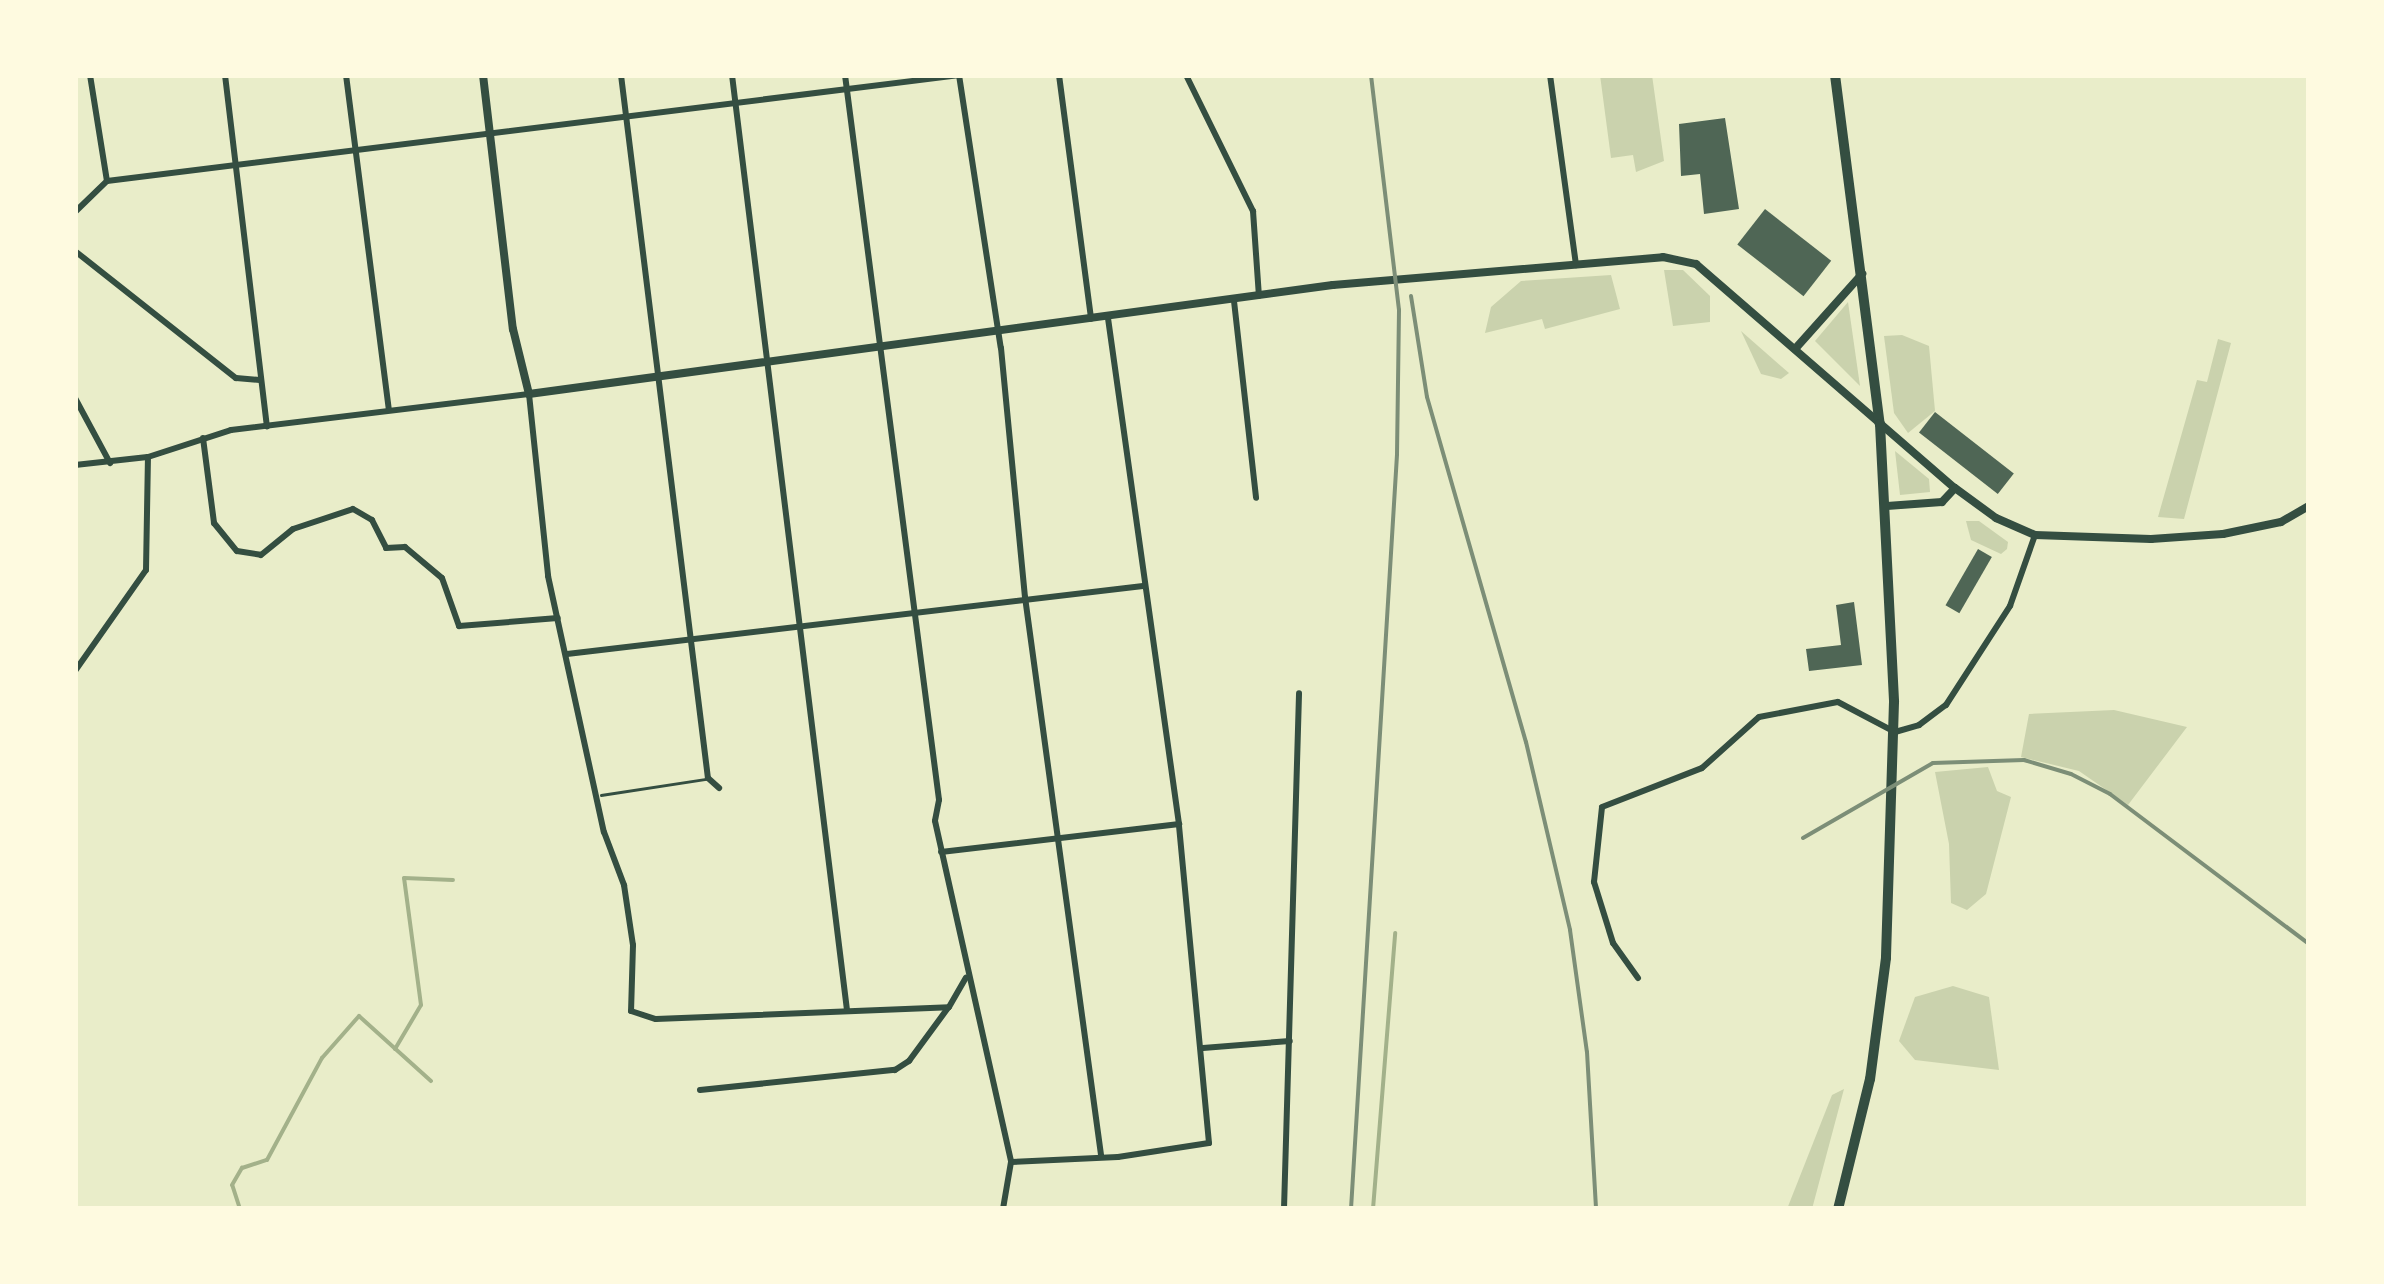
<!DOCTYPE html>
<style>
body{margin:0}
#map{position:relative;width:2384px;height:1284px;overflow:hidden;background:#e9edc9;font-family:Merriweather,serif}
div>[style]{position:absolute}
.green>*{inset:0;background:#cad2ad}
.stream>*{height:4px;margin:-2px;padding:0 2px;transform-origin:2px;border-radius:2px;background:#a3b18a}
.building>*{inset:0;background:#4f6655;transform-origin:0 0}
.service>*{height:2.5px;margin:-1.25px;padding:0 1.25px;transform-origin:1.25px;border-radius:1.25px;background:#344e41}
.minor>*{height:6px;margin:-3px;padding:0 3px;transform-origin:3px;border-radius:3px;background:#344e41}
.tertiary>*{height:8px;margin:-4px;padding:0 4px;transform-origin:4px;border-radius:4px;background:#344e41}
.primary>*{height:10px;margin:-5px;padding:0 5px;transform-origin:5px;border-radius:5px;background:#344e41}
.rail>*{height:4px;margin:-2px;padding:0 2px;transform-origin:2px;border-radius:2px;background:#7c8e77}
span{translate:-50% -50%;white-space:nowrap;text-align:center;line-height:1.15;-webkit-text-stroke:8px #fefae0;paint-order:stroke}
.frame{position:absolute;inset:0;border:78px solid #fefae0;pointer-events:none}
</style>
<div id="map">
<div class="green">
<div style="clip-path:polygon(1600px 75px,1652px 75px,1664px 161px,1636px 172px,1633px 155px,1611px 158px)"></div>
<div style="clip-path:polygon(1664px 270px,1683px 270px,1710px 296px,1710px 322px,1673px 326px)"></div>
<div style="clip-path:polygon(1611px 275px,1620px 309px,1545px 329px,1542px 319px,1485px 333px,1491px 307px,1521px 281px)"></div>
<div style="clip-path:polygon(1848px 302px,1860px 386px,1815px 341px)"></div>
<div style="clip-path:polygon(1741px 331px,1789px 373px,1781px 379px,1761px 374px)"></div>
<div style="clip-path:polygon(1902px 335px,1929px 346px,1935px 411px,1908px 433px,1894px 413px,1884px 336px)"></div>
<div style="clip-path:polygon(2218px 339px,2231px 343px,2184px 519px,2158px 517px,2197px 380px,2207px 382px)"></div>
<div style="clip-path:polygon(1895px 451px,1929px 479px,1930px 492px,1900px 495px)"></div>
<div style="clip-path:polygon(1966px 521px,1979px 521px,2008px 542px,2007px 549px,2001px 554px,1971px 540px)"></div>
<div style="clip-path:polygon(2114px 710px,2187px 727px,2128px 805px,2079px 771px,2021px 757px,2029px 714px)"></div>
<div style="clip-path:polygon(1988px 767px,1997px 791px,2011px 797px,1986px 894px,1967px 910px,1951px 903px,1949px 844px,1935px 772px)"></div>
<div style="clip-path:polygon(1953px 986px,1989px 997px,1999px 1070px,1915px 1060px,1899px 1041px,1915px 997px)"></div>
<div style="clip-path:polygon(1844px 1089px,1812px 1209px,1787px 1209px,1832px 1095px)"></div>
</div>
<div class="stream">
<div style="left:395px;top:1049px;width:51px;rotate:-59.4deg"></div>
<div style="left:421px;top:1005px;width:128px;rotate:-97.6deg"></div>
<div style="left:404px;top:878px;width:49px;rotate:2.3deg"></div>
<div style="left:240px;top:1209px;width:25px;rotate:-108deg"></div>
<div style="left:232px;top:1185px;width:20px;rotate:-60deg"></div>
<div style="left:242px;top:1168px;width:26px;rotate:-18deg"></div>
<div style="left:267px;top:1160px;width:116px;rotate:-61.7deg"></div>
<div style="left:322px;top:1058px;width:56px;rotate:-48.6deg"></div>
<div style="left:359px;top:1016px;width:97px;rotate:42.1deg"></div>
<div style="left:1373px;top:1209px;width:277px;rotate:-85.4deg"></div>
</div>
<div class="building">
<div style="clip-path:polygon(1725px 118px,1739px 209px,1704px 214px,1700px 174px,1681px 176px,1679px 124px)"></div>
<div style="left:1765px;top:209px;width:84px;height:45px;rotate:38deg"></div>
<div style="left:1935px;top:412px;width:100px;height:26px;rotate:38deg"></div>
<div style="left:1978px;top:549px;width:16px;height:65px;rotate:30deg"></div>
<div style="clip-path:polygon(1854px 602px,1862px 665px,1809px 671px,1806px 649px,1841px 645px,1836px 605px)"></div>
</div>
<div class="service">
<div style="left:601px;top:795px;width:106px;rotate:-8.7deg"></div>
</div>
<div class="minor">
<div style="left:90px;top:75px;width:107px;rotate:80.9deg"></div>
<div style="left:225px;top:75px;width:354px;rotate:83.2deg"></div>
<div style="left:346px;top:75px;width:337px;rotate:82.7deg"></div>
<div style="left:621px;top:75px;width:708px;rotate:82.95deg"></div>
<div style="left:708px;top:778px;width:15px;rotate:42deg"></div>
<div style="left:732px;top:75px;width:942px;rotate:82.99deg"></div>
<div style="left:845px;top:75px;width:731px;rotate:82.61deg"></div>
<div style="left:939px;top:800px;width:21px;rotate:101deg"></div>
<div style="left:935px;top:821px;width:349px;rotate:77.4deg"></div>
<div style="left:1011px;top:1162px;width:48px;rotate:99.7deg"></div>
<div style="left:959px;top:75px;width:276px;rotate:81.3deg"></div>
<div style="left:1001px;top:348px;width:250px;rotate:84.5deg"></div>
<div style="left:1025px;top:597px;width:563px;rotate:82.24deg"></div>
<div style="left:1059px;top:75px;width:246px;rotate:82.5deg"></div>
<div style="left:1186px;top:75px;width:152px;rotate:63.8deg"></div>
<div style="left:1253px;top:211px;width:85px;rotate:86deg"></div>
<div style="left:1550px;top:75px;width:192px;rotate:82.2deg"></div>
<div style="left:75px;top:212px;width:45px;rotate:-44.1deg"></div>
<div style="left:107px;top:181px;width:861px;rotate:-7.08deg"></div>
<div style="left:75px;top:251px;width:205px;rotate:38.3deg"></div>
<div style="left:236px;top:378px;width:24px;rotate:5deg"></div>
<div style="left:1234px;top:301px;width:198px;rotate:83.6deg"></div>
<div style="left:75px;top:398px;width:74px;rotate:61.7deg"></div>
<div style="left:203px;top:438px;width:86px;rotate:82.6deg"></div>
<div style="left:214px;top:523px;width:36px;rotate:51deg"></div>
<div style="left:237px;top:551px;width:24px;rotate:9deg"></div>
<div style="left:261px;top:555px;width:41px;rotate:-39.1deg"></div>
<div style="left:293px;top:529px;width:63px;rotate:-18.4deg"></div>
<div style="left:353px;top:509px;width:22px;rotate:30deg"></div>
<div style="left:372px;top:520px;width:31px;rotate:63deg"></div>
<div style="left:386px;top:548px;width:19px;rotate:-3deg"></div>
<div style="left:405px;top:547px;width:48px;rotate:40deg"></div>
<div style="left:442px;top:578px;width:51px;rotate:70.5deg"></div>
<div style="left:459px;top:626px;width:99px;rotate:-4.6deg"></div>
<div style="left:75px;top:465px;width:73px;rotate:-6.3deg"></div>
<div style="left:148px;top:457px;width:87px;rotate:-18deg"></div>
<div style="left:231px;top:430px;width:300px;rotate:-6.9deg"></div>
<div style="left:529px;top:394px;width:183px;rotate:84deg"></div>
<div style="left:548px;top:576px;width:262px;rotate:77.7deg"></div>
<div style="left:604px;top:832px;width:57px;rotate:69.3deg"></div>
<div style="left:624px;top:885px;width:61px;rotate:81.5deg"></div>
<div style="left:633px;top:945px;width:66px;rotate:91.7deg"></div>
<div style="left:631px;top:1011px;width:26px;rotate:18deg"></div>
<div style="left:656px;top:1019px;width:293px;rotate:-2.3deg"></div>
<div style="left:949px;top:1007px;width:34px;rotate:-60deg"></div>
<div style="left:567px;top:654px;width:580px;rotate:-6.73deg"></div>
<div style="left:75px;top:671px;width:123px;rotate:-54.9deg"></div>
<div style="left:146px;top:570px;width:113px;rotate:-89deg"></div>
<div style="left:941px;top:852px;width:240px;rotate:-6.7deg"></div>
<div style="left:1638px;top:978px;width:43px;rotate:-125.5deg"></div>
<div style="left:1613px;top:943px;width:64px;rotate:-107.3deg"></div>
<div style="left:1594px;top:882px;width:75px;rotate:-83.9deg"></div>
<div style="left:1602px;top:807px;width:107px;rotate:-21.3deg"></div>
<div style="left:1702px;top:768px;width:76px;rotate:-41.8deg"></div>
<div style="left:1759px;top:717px;width:80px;rotate:-10.8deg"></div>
<div style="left:1838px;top:702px;width:64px;rotate:27.8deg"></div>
<div style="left:1895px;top:732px;width:25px;rotate:-16deg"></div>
<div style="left:1919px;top:725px;width:34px;rotate:-37deg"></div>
<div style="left:1946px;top:705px;width:118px;rotate:-57.1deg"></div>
<div style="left:2010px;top:606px;width:75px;rotate:-70.6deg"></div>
<div style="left:1203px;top:1048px;width:87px;rotate:-4.6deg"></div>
<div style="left:700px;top:1090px;width:196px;rotate:-5.9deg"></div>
<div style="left:895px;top:1070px;width:17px;rotate:-33deg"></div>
<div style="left:909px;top:1061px;width:66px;rotate:-53.7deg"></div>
<div style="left:1011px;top:1162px;width:107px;rotate:-2.7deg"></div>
<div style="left:1118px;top:1157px;width:92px;rotate:-8.7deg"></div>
<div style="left:1209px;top:1143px;width:320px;rotate:-95.4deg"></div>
<div style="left:1179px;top:824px;width:511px;rotate:-97.99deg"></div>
<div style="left:1284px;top:1209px;width:516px;rotate:-88.33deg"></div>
</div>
<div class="tertiary">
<div style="left:483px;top:75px;width:256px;rotate:83.3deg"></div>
<div style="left:513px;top:329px;width:67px;rotate:76.2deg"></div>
<div style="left:529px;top:394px;width:811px;rotate:-7.72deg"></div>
<div style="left:1333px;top:285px;width:331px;rotate:-4.8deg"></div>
<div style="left:1663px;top:257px;width:34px;rotate:12deg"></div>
<div style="left:1696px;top:264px;width:342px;rotate:40.9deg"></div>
<div style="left:1955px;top:488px;width:51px;rotate:36.2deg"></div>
<div style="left:1996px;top:518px;width:43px;rotate:23.6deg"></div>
<div style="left:2035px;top:535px;width:116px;rotate:2deg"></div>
<div style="left:2151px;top:539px;width:72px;rotate:-4deg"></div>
<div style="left:2223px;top:534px;width:59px;rotate:-11.7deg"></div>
<div style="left:2281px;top:522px;width:32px;rotate:-30deg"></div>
<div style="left:1795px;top:349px;width:101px;rotate:-48.2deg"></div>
<div style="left:1887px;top:506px;width:55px;rotate:-4.2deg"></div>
<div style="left:1942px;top:502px;width:19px;rotate:-47deg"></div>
</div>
<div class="primary">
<div style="left:1835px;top:75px;width:352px;rotate:82.7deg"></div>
<div style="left:1880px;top:424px;width:278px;rotate:87.1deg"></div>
<div style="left:1894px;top:702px;width:256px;rotate:91.8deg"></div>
<div style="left:1886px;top:958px;width:122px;rotate:97.5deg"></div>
<div style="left:1870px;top:1079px;width:134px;rotate:103.8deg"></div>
</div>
<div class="rail">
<div style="left:1411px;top:296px;width:102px;rotate:81deg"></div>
<div style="left:1427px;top:397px;width:359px;rotate:74deg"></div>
<div style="left:1526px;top:742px;width:193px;rotate:76.8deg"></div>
<div style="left:1570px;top:930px;width:123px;rotate:82.1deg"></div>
<div style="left:1587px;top:1052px;width:157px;rotate:86.7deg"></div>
<div style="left:1803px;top:838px;width:150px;rotate:-30deg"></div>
<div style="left:1933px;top:763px;width:91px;rotate:-1.9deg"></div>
<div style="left:2024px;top:760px;width:49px;rotate:16.6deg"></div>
<div style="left:2071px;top:774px;width:44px;rotate:27.1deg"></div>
<div style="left:2110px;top:794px;width:249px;rotate:37deg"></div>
<div style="left:1351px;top:1209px;width:756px;rotate:-86.51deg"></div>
<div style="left:1397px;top:454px;width:144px;rotate:-89.2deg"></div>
<div style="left:1399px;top:310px;width:237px;rotate:-96.8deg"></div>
</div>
<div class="frame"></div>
</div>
